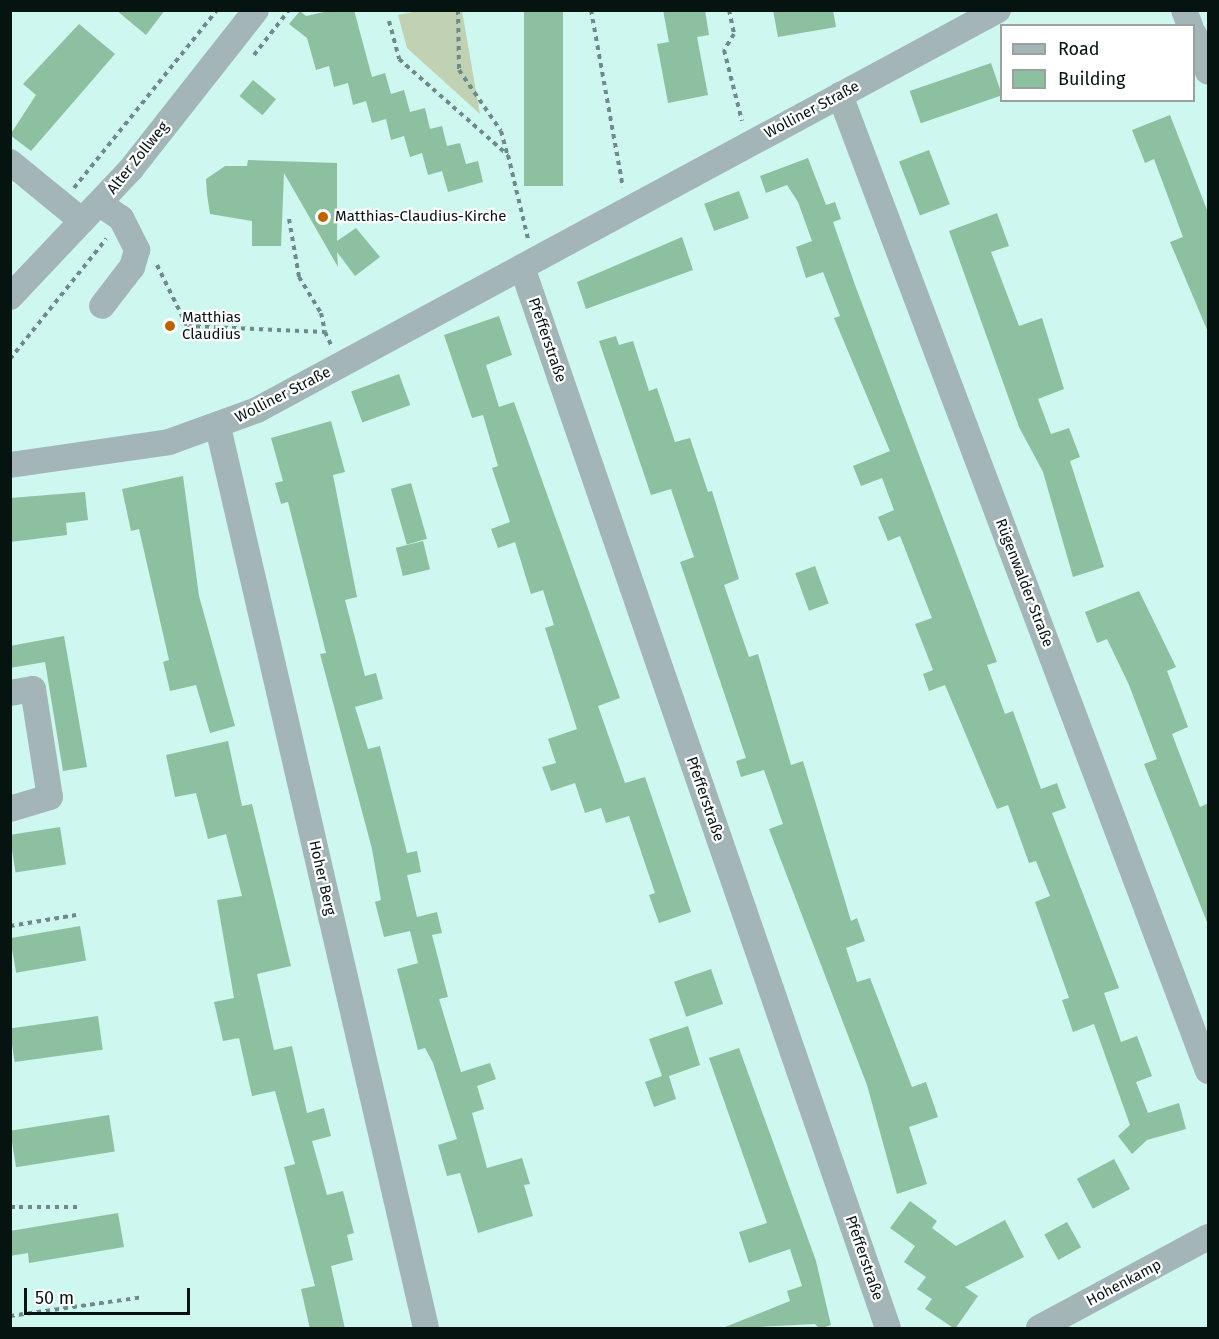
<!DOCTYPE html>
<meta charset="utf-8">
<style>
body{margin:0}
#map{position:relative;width:1219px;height:1339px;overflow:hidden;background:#cdf7ef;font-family:"Fira Sans",sans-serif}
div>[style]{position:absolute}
.green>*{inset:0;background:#c0d2b3}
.building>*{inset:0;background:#8dc0a1;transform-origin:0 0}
.path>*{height:4px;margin-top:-2px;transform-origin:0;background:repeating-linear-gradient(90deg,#6e8b86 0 4.5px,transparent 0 9px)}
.minor>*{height:26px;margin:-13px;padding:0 13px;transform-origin:13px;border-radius:13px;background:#a4b5b8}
.dots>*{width:16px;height:16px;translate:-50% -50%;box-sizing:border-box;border:3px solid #fff;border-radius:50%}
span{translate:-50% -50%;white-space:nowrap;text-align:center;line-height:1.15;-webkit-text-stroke:4.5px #fff;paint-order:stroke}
.street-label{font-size:15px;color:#051411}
.poi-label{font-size:15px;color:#051411}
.left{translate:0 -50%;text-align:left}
.frame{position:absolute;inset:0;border:12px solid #051411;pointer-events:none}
.legend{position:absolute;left:1000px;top:24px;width:195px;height:78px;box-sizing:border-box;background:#fff;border:2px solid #9ba1a0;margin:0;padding:8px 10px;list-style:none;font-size:18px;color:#051411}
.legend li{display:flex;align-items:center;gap:12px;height:30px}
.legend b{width:30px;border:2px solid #9ba1a0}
.scale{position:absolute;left:24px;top:1288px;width:166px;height:27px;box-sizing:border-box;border:3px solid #051411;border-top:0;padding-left:8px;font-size:18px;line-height:21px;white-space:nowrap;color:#051411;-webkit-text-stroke:4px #fff;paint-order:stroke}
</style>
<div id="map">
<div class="green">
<div style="clip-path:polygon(418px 11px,462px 11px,480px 114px,407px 48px,398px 15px)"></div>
</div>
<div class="building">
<div style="clip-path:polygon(116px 10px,165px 10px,146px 35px)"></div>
<div style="clip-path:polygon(333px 10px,354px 10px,372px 77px,385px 73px,391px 94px,404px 90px,410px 112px,425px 108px,430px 129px,442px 126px,447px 146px,460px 143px,466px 164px,478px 161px,483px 182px,448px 192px,442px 171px,428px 175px,422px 153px,410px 157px,404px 136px,391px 140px,386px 119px,372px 123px,366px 101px,353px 105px,348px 83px,334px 87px,329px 66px,316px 70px,307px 38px,289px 24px,300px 11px,306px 16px)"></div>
<div style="left:524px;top:10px;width:39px;height:176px"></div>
<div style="clip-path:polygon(663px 10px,705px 10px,709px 35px,697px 37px,708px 95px,668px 103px,657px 44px,669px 42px)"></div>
<div style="clip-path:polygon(773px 10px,833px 10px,836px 27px,778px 37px)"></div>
<div style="clip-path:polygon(79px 24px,115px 54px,31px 151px,10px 135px,36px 95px,23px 84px)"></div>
<div style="left:991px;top:63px;width:34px;height:86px;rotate:71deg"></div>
<div style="left:253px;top:80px;width:30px;height:21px;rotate:40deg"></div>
<div style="clip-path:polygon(1170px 115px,1209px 215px,1208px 332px,1170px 242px,1183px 237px,1154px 159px,1145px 163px,1132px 130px)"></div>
<div style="left:929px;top:150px;width:58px;height:32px;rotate:69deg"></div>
<div style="clip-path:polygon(808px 158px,826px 205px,835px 202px,841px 219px,833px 222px,855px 285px,997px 662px,987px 665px,1005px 714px,1013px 711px,1041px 789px,1057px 783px,1066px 808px,1052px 813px,1119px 988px,1104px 993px,1121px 1042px,1137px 1036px,1152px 1076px,1136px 1082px,1148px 1113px,1179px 1103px,1186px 1129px,1147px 1140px,1132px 1154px,1118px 1136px,1130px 1125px,1094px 1024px,1073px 1032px,1062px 1000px,1069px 998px,1035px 902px,1050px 896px,1036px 861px,1029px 863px,1008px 805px,997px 809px,945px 685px,929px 691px,923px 674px,933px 670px,915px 624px,932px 618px,900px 536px,888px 541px,878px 517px,894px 510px,882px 478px,861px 486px,853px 466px,890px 451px,834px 318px,840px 316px,823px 272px,806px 278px,796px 247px,812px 241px,798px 202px,787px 185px,766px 193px,760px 176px)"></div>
<div style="clip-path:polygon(248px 160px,337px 163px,337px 241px,356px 228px,380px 257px,355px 276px,337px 252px,338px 267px,284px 173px,281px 246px,252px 246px,252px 221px,210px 214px,207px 194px,206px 179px,225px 166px,247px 166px)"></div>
<div style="left:739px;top:191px;width:29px;height:37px;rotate:70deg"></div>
<div style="clip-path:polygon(997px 213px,1009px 246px,991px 252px,1019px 326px,1042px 318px,1064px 389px,1038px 399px,1051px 434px,1069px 428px,1080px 457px,1070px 461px,1104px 567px,1073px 577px,1043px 472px,1019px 427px,949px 231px)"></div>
<div style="clip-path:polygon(682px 237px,693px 270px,586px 309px,577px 282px)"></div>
<div style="clip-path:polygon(499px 316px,512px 355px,486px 365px,499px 407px,514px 402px,620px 698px,598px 706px,625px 783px,645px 777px,691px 912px,659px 923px,649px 895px,655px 893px,629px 816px,606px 823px,601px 808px,585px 813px,575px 783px,551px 791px,542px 767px,556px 763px,548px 739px,577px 729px,545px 628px,554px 625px,543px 590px,531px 594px,515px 542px,498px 548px,491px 529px,510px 522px,492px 468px,498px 466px,483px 415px,472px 418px,444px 335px)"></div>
<div style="clip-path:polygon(616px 336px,619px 345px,633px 341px,649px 391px,657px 388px,675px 442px,690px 438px,708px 492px,712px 491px,739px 579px,724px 585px,749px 657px,758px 654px,791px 765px,803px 761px,851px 921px,857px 918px,865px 941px,846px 948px,857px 982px,870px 978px,912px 1087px,926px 1082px,938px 1117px,909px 1127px,927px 1184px,897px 1194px,867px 1085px,769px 829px,783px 824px,764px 770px,741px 777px,736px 761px,746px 758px,680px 562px,694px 557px,671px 489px,651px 495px,599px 341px)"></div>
<div style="left:399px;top:374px;width:33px;height:51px;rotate:70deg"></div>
<div style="clip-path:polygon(331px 421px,345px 472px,333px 475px,357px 597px,345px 600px,365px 676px,376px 673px,383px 699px,355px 707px,368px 749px,380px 746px,407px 853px,417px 851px,421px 872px,407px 875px,417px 917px,437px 912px,442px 933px,432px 935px,448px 997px,439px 999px,461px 1072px,490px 1063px,496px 1079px,477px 1086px,484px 1109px,472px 1113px,487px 1168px,522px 1158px,530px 1184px,524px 1185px,533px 1216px,478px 1233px,460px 1173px,447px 1176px,438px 1145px,457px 1139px,433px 1063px,425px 1048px,418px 1050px,397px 969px,418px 963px,410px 931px,384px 937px,375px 902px,381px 900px,372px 849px,320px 654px,326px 653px,288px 502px,281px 504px,275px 483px,283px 481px,271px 438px)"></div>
<div style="clip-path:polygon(183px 476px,199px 596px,235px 726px,210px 733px,196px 685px,170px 691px,163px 662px,169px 660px,139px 529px,131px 531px,122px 489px)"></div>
<div style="left:411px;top:483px;width:58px;height:21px;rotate:74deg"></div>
<div style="clip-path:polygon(85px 492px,88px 520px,66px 523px,67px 535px,10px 542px,10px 498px)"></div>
<div style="left:423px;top:541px;width:29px;height:28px;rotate:76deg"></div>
<div style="left:815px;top:566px;width:40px;height:21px;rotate:70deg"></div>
<div style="clip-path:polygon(1139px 591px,1176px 667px,1167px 671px,1188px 727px,1172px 734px,1200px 807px,1209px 803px,1209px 927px,1144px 764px,1157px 759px,1129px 685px,1107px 639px,1097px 643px,1085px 612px)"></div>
<div style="clip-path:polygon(64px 636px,87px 767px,63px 771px,45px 662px,10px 668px,10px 646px)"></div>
<div style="clip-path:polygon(228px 741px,242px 806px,252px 804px,291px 966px,257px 974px,274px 1050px,292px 1046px,307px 1113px,324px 1108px,331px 1136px,312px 1141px,327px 1195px,343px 1191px,354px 1233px,347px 1235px,353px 1260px,331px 1266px,345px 1329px,310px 1329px,301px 1289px,315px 1286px,284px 1167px,295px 1164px,275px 1091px,252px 1096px,239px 1038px,223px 1041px,214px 1002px,234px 998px,217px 900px,242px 896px,226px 834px,208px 839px,196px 793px,175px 797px,166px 755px)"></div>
<div style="left:60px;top:827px;width:38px;height:51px;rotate:81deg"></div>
<div style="left:80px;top:926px;width:35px;height:71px;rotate:80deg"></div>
<div style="left:711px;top:969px;width:37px;height:39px;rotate:71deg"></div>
<div style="left:98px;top:1016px;width:34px;height:89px;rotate:82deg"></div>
<div style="clip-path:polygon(688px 1026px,700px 1065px,669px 1076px,676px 1099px,654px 1107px,645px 1082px,662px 1076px,649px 1039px)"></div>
<div style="clip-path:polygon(739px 1048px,816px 1261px,831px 1325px,820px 1329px,815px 1324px,720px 1329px,790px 1301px,787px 1291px,802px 1286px,790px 1249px,749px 1263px,739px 1232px,767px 1223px,709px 1058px)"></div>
<div style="left:109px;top:1115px;width:37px;height:100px;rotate:81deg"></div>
<div style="left:1114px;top:1159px;width:34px;height:42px;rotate:62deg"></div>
<div style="clip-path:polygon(910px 1201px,937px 1221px,932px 1228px,956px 1246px,1005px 1220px,1024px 1257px,965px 1287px,978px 1296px,955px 1329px,925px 1309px,932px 1299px,917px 1289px,926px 1277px,904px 1262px,915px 1246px,890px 1228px)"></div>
<div style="clip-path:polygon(118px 1213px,124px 1247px,29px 1263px,28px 1253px,10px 1256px,10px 1231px)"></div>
<div style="left:1067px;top:1222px;width:29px;height:26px;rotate:61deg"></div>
</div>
<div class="path">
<div style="left:458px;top:10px;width:60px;rotate:89deg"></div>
<div style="left:459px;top:70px;width:74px;rotate:55.5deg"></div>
<div style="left:501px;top:131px;width:23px;rotate:75deg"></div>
<div style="left:591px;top:10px;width:180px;rotate:79.8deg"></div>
<div style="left:729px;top:10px;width:25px;rotate:78deg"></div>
<div style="left:734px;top:34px;width:19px;rotate:122deg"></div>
<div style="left:724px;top:50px;width:73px;rotate:75.8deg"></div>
<div style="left:389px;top:21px;width:39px;rotate:75deg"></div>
<div style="left:399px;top:59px;width:145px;rotate:41.4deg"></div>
<div style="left:508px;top:155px;width:86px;rotate:76.6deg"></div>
<div style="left:254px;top:55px;width:57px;rotate:-52.1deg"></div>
<div style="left:74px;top:188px;width:228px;rotate:-51.2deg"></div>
<div style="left:289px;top:219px;width:59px;rotate:80.2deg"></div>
<div style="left:299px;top:277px;width:42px;rotate:58.6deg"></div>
<div style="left:321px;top:313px;width:19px;rotate:78deg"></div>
<div style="left:157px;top:265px;width:68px;rotate:63.8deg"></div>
<div style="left:187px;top:326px;width:138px;rotate:2.5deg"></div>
<div style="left:325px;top:332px;width:14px;rotate:65deg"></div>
<div style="left:10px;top:359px;width:154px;rotate:-51.3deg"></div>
<div style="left:10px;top:926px;width:67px;rotate:-9.5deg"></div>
<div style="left:10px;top:1207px;width:72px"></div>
<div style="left:10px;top:1316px;width:134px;rotate:-8.1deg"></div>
</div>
<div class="minor">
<div style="left:1184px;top:10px;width:17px;rotate:69deg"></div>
<div style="left:1194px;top:34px;width:40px;rotate:69.8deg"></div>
<div style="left:840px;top:95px;width:1043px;rotate:69.34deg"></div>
<div style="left:10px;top:162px;width:93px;rotate:39.3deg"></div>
<div style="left:100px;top:204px;width:25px;rotate:34deg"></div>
<div style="left:121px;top:218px;width:36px;rotate:63deg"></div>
<div style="left:137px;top:250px;width:18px;rotate:106deg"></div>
<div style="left:132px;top:267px;width:49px;rotate:127.6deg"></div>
<div style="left:523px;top:270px;width:1119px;rotate:70.97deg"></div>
<div style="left:10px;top:297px;width:176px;rotate:-46.6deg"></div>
<div style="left:131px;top:169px;width:202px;rotate:-51.8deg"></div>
<div style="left:218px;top:427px;width:925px;rotate:77deg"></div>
<div style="left:10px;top:465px;width:161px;rotate:-8.2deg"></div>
<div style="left:169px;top:442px;width:94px;rotate:-20deg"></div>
<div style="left:257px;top:410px;width:842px;rotate:-28.36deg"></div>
<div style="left:10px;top:693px;width:23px;rotate:-10deg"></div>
<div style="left:33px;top:689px;width:109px;rotate:81.1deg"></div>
<div style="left:50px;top:797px;width:42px;rotate:163.3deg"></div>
<div style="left:1039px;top:1328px;width:192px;rotate:-28.3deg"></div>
</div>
<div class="dots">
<div style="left:323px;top:217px;background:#bd6302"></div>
<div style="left:170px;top:326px;background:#bd6302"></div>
</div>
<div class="street-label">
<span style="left:812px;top:110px;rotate:-28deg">Wolliner Straße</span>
<span style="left:138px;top:158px;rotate:-51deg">Alter Zollweg</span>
<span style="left:547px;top:340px;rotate:71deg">Pfefferstraße</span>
<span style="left:283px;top:395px;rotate:-27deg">Wolliner Straße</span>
<span style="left:1024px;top:583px;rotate:69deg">Rügenwalder Straße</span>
<span style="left:705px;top:799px;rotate:71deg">Pfefferstraße</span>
<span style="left:322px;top:878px;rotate:77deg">Hoher Berg</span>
<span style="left:864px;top:1258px;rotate:71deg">Pfefferstraße</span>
<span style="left:1124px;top:1283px;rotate:-28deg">Hohenkamp</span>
</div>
<div class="poi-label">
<span class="left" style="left:335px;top:217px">Matthias-Claudius-Kirche</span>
<span class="left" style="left:182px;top:326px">Matthias<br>Claudius</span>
</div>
<div class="frame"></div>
<ul class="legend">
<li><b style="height:8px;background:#a4b5b8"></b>Road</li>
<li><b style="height:16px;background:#8dc0a1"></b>Building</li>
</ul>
<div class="scale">50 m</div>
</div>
